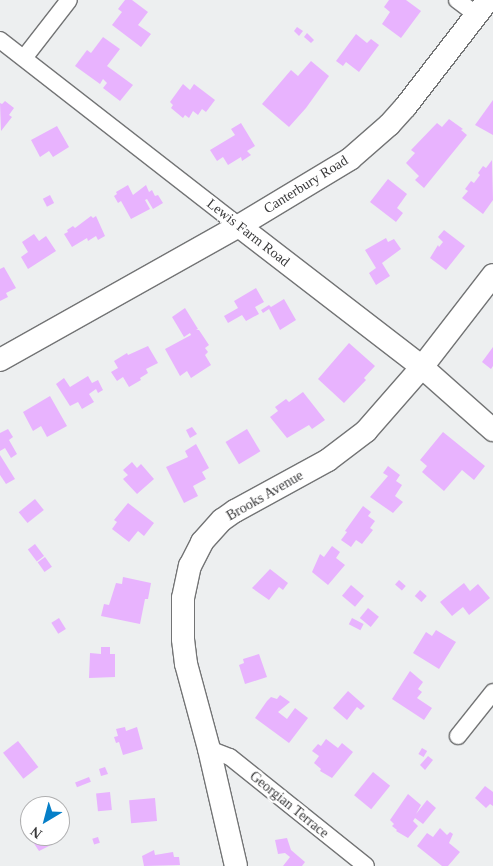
<!DOCTYPE html>
<style>
body{margin:0}
#map{position:relative;width:493px;height:866px;overflow:hidden;background:#edeff0;font-family:"Times New Roman",serif}
div>[style]{position:absolute}
.building>*{inset:0;background:#e8b3fe;transform-origin:0 0}
.roads{filter:drop-shadow(1px 0 #737475) drop-shadow(-1px 0 #737475) drop-shadow(0 1px #737475) drop-shadow(0 -1px #737475)}
.street>*{height:16px;margin:-8px;padding:0 8px;transform-origin:8px;border-radius:8px;background:#fff}
.secondary>*{height:22px;margin:-11px;padding:0 11px;transform-origin:11px;border-radius:11px;background:#fff}
span{translate:-50% -50%;white-space:nowrap;text-align:center;line-height:1.15;-webkit-text-stroke:5px #fff;paint-order:stroke}
.street-label{font-size:14px;color:#383839}
.north{position:absolute;left:20px;top:796px;width:50px;height:50px;box-sizing:border-box;background:#fff;border:1px solid #afafb0;border-radius:50%;rotate:217deg;font-size:14px;font-weight:700;line-height:20px;text-align:center;color:#383839}
.north::after{content:'';display:block;margin:auto;width:18px;height:22px;background:#067fc8;clip-path:polygon(50% 0,100% 100%,50% 72%,0 100%)}
</style>
<div id="map">
<div class="building">
<div style="clip-path:polygon(125px 0,132px 0,148px 12px,138px 25px,151px 34px,141px 47px,112px 25px,122px 12px,118px 9px)"></div>
<div style="clip-path:polygon(389px 0,406px 0,421px 11px,401px 38px,382px 24px,390px 12px,384px 7px)"></div>
<div style="clip-path:polygon(297px 27px,303px 31px,299px 36px,294px 31px)"></div>
<div style="clip-path:polygon(307px 33px,314px 40px,311px 43px,304px 37px)"></div>
<div style="clip-path:polygon(356px 34px,367px 43px,371px 39px,379px 45px,359px 72px,346px 62px,343px 66px,336px 61px)"></div>
<div style="clip-path:polygon(103px 37px,120px 49px,107px 66px,133px 85px,120px 101px,103px 88px,107px 83px,103px 79px,100px 84px,75px 66px,87px 50px,91px 53px)"></div>
<div style="clip-path:polygon(311px 61px,329px 76px,306px 108px,289px 127px,262px 104px,291px 70px,298px 76px)"></div>
<div style="clip-path:polygon(183px 84px,190px 90px,194px 84px,215px 100px,206px 112px,202px 109px,198px 115px,193px 111px,189px 118px,185px 115px,183px 118px,171px 108px,173px 105px,170px 102px)"></div>
<div style="clip-path:polygon(493px 100px,493px 135px,475px 125px)"></div>
<div style="clip-path:polygon(5px 101px,14px 108px,9px 115px,12px 117px,1px 131px,0 103px,2px 104px)"></div>
<div style="clip-path:polygon(449px 119px,463px 129px,461px 130px,467px 135px,424px 188px,415px 180px,419px 176px,406px 163px,415px 153px,411px 150px,437px 123px,442px 127px)"></div>
<div style="clip-path:polygon(241px 123px,255px 146px,247px 151px,251px 155px,242px 161px,241px 157px,228px 165px,223px 157px,217px 161px,210px 150px,235px 135px,231px 129px)"></div>
<div style="clip-path:polygon(57px 126px,69px 147px,53px 157px,49px 151px,40px 157px,31px 140px)"></div>
<div style="clip-path:polygon(492px 160px,493px 200px,483px 214px,462px 198px,468px 191px,465px 189px,471px 181px,474px 183px,480px 175px,478px 173px,483px 166px,486px 168px)"></div>
<div style="clip-path:polygon(388px 179px,407px 194px,397px 208px,403px 213px,396px 222px,370px 202px)"></div>
<div style="clip-path:polygon(128px 185px,133px 195px,146px 185px,149px 192px,152px 190px,155px 196px,158px 195px,163px 203px,153px 209px,147px 199px,145px 200px,150px 209px,131px 219px,121px 201px,118px 203px,114px 196px,117px 194px,116px 192px)"></div>
<div style="left:50px;top:195px;width:9px;height:8px;rotate:63deg"></div>
<div style="clip-path:polygon(91px 216px,93px 218px,96px 216px,105px 236px,98px 240px,96px 236px,88px 241px,87px 238px,72px 247px,64px 234px,68px 232px,67px 230px,73px 226px,75px 228px)"></div>
<div style="clip-path:polygon(444px 230px,465px 246px,446px 270px,430px 258px,438px 245px,439px 247px,443px 242px,438px 237px)"></div>
<div style="clip-path:polygon(34px 234px,39px 241px,46px 236px,56px 251px,28px 269px,21px 257px,28px 252px,22px 242px)"></div>
<div style="clip-path:polygon(386px 238px,388px 242px,394px 239px,401px 249px,382px 263px,390px 276px,376px 285px,369px 273px,376px 268px,365px 250px)"></div>
<div style="clip-path:polygon(4px 267px,16px 288px,6px 293px,8px 297px,0 301px,0 269px)"></div>
<div style="clip-path:polygon(256px 288px,264px 302px,255px 307px,259px 314px,246px 321px,242px 315px,228px 323px,224px 316px,238px 308px,234px 301px)"></div>
<div style="clip-path:polygon(284px 299px,296px 320px,280px 330px,269px 309px,263px 313px,261px 310px,269px 305px,271px 307px)"></div>
<div style="clip-path:polygon(185px 308px,198px 329px,196px 330px,199px 330px,209px 345px,205px 348px,208px 352px,205px 355px,211px 365px,191px 378px,187px 371px,180px 376px,165px 349px,191px 335px,190px 333px,184px 337px,172px 317px)"></div>
<div style="clip-path:polygon(349px 343px,375px 366px,364px 378px,366px 380px,344px 403px,318px 379px)"></div>
<div style="clip-path:polygon(148px 346px,158px 363px,146px 369px,148px 373px,140px 378px,141px 380px,129px 387px,123px 377px,117px 381px,111px 372px,118px 368px,114px 361px,127px 353px,128px 355px)"></div>
<div style="clip-path:polygon(493px 347px,493px 366px,491px 369px,482px 362px)"></div>
<div style="clip-path:polygon(88px 376px,92px 383px,98px 380px,103px 390px,98px 393px,96px 389px,89px 394px,94px 402px,82px 409px,78px 402px,70px 406px,56px 384px,64px 378px,70px 387px)"></div>
<div style="clip-path:polygon(303px 392px,325px 420px,312px 429px,309px 425px,287px 438px,270px 417px,278px 411px,275px 407px,286px 399px,289px 402px)"></div>
<div style="clip-path:polygon(50px 396px,67px 426px,47px 437px,41px 426px,33px 431px,23px 412px)"></div>
<div style="clip-path:polygon(192px 427px,197px 434px,190px 438px,186px 430px)"></div>
<div style="clip-path:polygon(8px 429px,13px 437px,9px 440px,17px 454px,11px 458px,5px 448px,0 451px,0 433px)"></div>
<div style="left:247px;top:429px;width:26px;height:25px;rotate:59deg"></div>
<div style="clip-path:polygon(443px 432px,485px 466px,474px 480px,462px 470px,444px 491px,422px 472px,427px 466px,420px 460px)"></div>
<div style="clip-path:polygon(196px 444px,209px 468px,202px 472px,206px 479px,193px 486px,198px 496px,184px 503px,166px 467px,188px 457px,185px 451px)"></div>
<div style="clip-path:polygon(0 455px,15px 479px,6px 484px,0 475px)"></div>
<div style="clip-path:polygon(132px 462px,137px 468px,141px 464px,154px 479px,137px 494px,123px 479px,128px 475px,123px 470px)"></div>
<div style="clip-path:polygon(388px 466px,400px 475px,396px 481px,402px 485px,395px 496px,403px 502px,393px 513px,370px 497px,388px 476px,383px 473px)"></div>
<div style="left:35px;top:499px;width:14px;height:21px;rotate:51deg"></div>
<div style="clip-path:polygon(128px 503px,154px 523px,144px 536px,138px 531px,129px 542px,112px 529px,117px 522px,114px 520px)"></div>
<div style="clip-path:polygon(363px 506px,371px 512px,368px 516px,375px 521px,370px 528px,373px 530px,362px 544px,356px 540px,351px 547px,341px 540px,347px 532px,345px 531px)"></div>
<div style="left:35px;top:544px;width:15px;height:9px;rotate:53deg"></div>
<div style="clip-path:polygon(332px 546px,340px 552px,336px 558px,345px 565px,328px 585px,312px 572px,320px 554px,324px 557px)"></div>
<div style="left:45px;top:557px;width:12px;height:9px;rotate:55deg"></div>
<div style="clip-path:polygon(270px 569px,288px 583px,283px 590px,279px 587px,269px 600px,252px 588px)"></div>
<div style="clip-path:polygon(123px 577px,151px 583px,148px 599px,145px 599px,140px 624px,101px 616px,104px 604px,109px 605px,116px 583px,122px 584px)"></div>
<div style="left:399px;top:580px;width:9px;height:6px;rotate:41deg"></div>
<div style="clip-path:polygon(464px 583px,470px 591px,478px 584px,490px 598px,469px 615px,463px 607px,452px 616px,440px 602px)"></div>
<div style="left:351px;top:585px;width:17px;height:14px;rotate:40deg"></div>
<div style="left:420px;top:590px;width:9px;height:8px;rotate:41deg"></div>
<div style="left:368px;top:608px;width:14px;height:13px;rotate:39deg"></div>
<div style="left:59px;top:618px;width:13px;height:9px;rotate:58deg"></div>
<div style="left:352px;top:618px;width:13px;height:7px;rotate:27deg"></div>
<div style="clip-path:polygon(436px 630px,456px 642px,439px 669px,413px 653px,426px 632px,432px 636px)"></div>
<div style="clip-path:polygon(101px 647px,110px 647px,110px 654px,115px 654px,115px 677px,89px 678px,90px 653px,101px 654px)"></div>
<div style="clip-path:polygon(259px 654px,267px 677px,245px 684px,239px 665px,244px 663px,243px 659px)"></div>
<div style="clip-path:polygon(410px 671px,423px 682px,418px 689px,422px 692px,417px 698px,432px 708px,424px 720px,392px 699px)"></div>
<div style="clip-path:polygon(348px 691px,365px 706px,361px 710px,357px 707px,347px 720px,333px 708px)"></div>
<div style="clip-path:polygon(280px 695px,290px 702px,278px 712px,287px 719px,295px 708px,308px 718px,289px 743px,255px 718px,267px 701px,271px 697px,277px 699px)"></div>
<div style="clip-path:polygon(125px 727px,126px 731px,137px 727px,143px 749px,123px 755px,119px 742px,116px 743px,114px 737px,118px 736px,116px 729px)"></div>
<div style="clip-path:polygon(326px 739px,338px 748px,342px 743px,353px 752px,332px 778px,320px 771px,321px 769px,314px 763px,319px 756px,312px 751px,318px 744px,321px 746px)"></div>
<div style="left:18px;top:741px;width:33px;height:19px;rotate:52deg"></div>
<div style="left:422px;top:748px;width:6px;height:7px;rotate:31deg"></div>
<div style="clip-path:polygon(428px 756px,433px 760px,425px 770px,420px 765px)"></div>
<div style="clip-path:polygon(105px 767px,108px 774px,101px 776px,99px 769px)"></div>
<div style="left:373px;top:772px;width:22px;height:30px;rotate:39deg"></div>
<div style="left:89px;top:777px;width:5px;height:15px;rotate:68deg"></div>
<div style="clip-path:polygon(485px 786px,493px 792px,493px 806px,490px 804px,486px 808px,475px 798px)"></div>
<div style="left:110px;top:792px;width:18px;height:14px;rotate:84deg"></div>
<div style="clip-path:polygon(408px 794px,421px 805px,416px 814px,427px 800px,436px 808px,423px 824px,415px 818px,413px 821px,418px 826px,408px 838px,396px 831px,397px 830px,392px 826px,394px 824px,390px 820px)"></div>
<div style="left:155px;top:798px;width:23px;height:26px;rotate:85deg"></div>
<div style="clip-path:polygon(30px 819px,30px 836px,49px 836px,50px 838px,48px 839px,51px 845px,39px 851px,25px 830px,27px 829px,24px 822px)"></div>
<div style="clip-path:polygon(440px 828px,447px 835px,450px 832px,453px 834px,449px 843px,460px 852px,448px 866px,442px 866px,417px 846px,427px 833px,433px 837px)"></div>
<div style="left:98px;top:837px;width:6px;height:6px;rotate:72deg"></div>
<div style="clip-path:polygon(287px 838px,291px 850px,305px 862px,302px 866px,283px 866px,290px 857px,285px 853px,278px 854px,275px 840px)"></div>
<div style="clip-path:polygon(154px 850px,155px 855px,173px 852px,174px 857px,179px 857px,180px 865px,144px 866px,142px 856px)"></div>
</div>
<div class="roads">
<div class="street">
<div style="left:457px;top:0;width:25px;rotate:37deg"></div>
<div style="left:0;top:40px;width:303px;rotate:37.9deg"></div>
<div style="left:24px;top:58px;width:73px;rotate:-52.2deg"></div>
<div style="left:458px;top:736px;width:56px;rotate:-51.5deg"></div>
<div style="left:209px;top:749px;width:22px;rotate:21deg"></div>
<div style="left:230px;top:757px;width:174px;rotate:38.7deg"></div>
</div>
<div class="secondary">
<div style="left:239px;top:226px;width:231px;rotate:37.6deg"></div>
<div style="left:422px;top:367px;width:95px;rotate:41.6deg"></div>
<div style="left:0;top:360px;width:274px;rotate:-29.3deg"></div>
<div style="left:239px;top:226px;width:130px;rotate:-31.1deg"></div>
<div style="left:350px;top:159px;width:52px;rotate:-41.1deg"></div>
<div style="left:389px;top:125px;width:25px;rotate:-48deg"></div>
<div style="left:406px;top:106px;width:134px;rotate:-52.3deg"></div>
<div style="left:236px;top:866px;width:120px;rotate:-103deg"></div>
<div style="left:209px;top:749px;width:88px;rotate:-105.1deg"></div>
<div style="left:186px;top:664px;width:25px;rotate:-97deg"></div>
<div style="left:183px;top:639px;width:41px;rotate:-90deg"></div>
<div style="left:183px;top:598px;width:33px;rotate:-78deg"></div>
<div style="left:190px;top:566px;width:27px;rotate:-63deg"></div>
<div style="left:202px;top:542px;width:30px;rotate:-48deg"></div>
<div style="left:222px;top:520px;width:16px;rotate:-35deg"></div>
<div style="left:235px;top:511px;width:106px;rotate:-28.7deg"></div>
<div style="left:328px;top:460px;width:48px;rotate:-37.3deg"></div>
<div style="left:366px;top:431px;width:85px;rotate:-48.8deg"></div>
<div style="left:422px;top:367px;width:116px;rotate:-52.3deg"></div>
</div>
</div>
<div class="street-label">
<span style="left:306px;top:185px;rotate:-32deg">Canterbury Road</span>
<span style="left:248px;top:233px;rotate:38deg">Lewis Farm Road</span>
<span style="left:265px;top:496px;rotate:-30deg">Brooks Avenue</span>
<span style="left:289px;top:805px;rotate:39deg">Georgian Terrace</span>
</div>
<div class="north">N</div>
</div>
